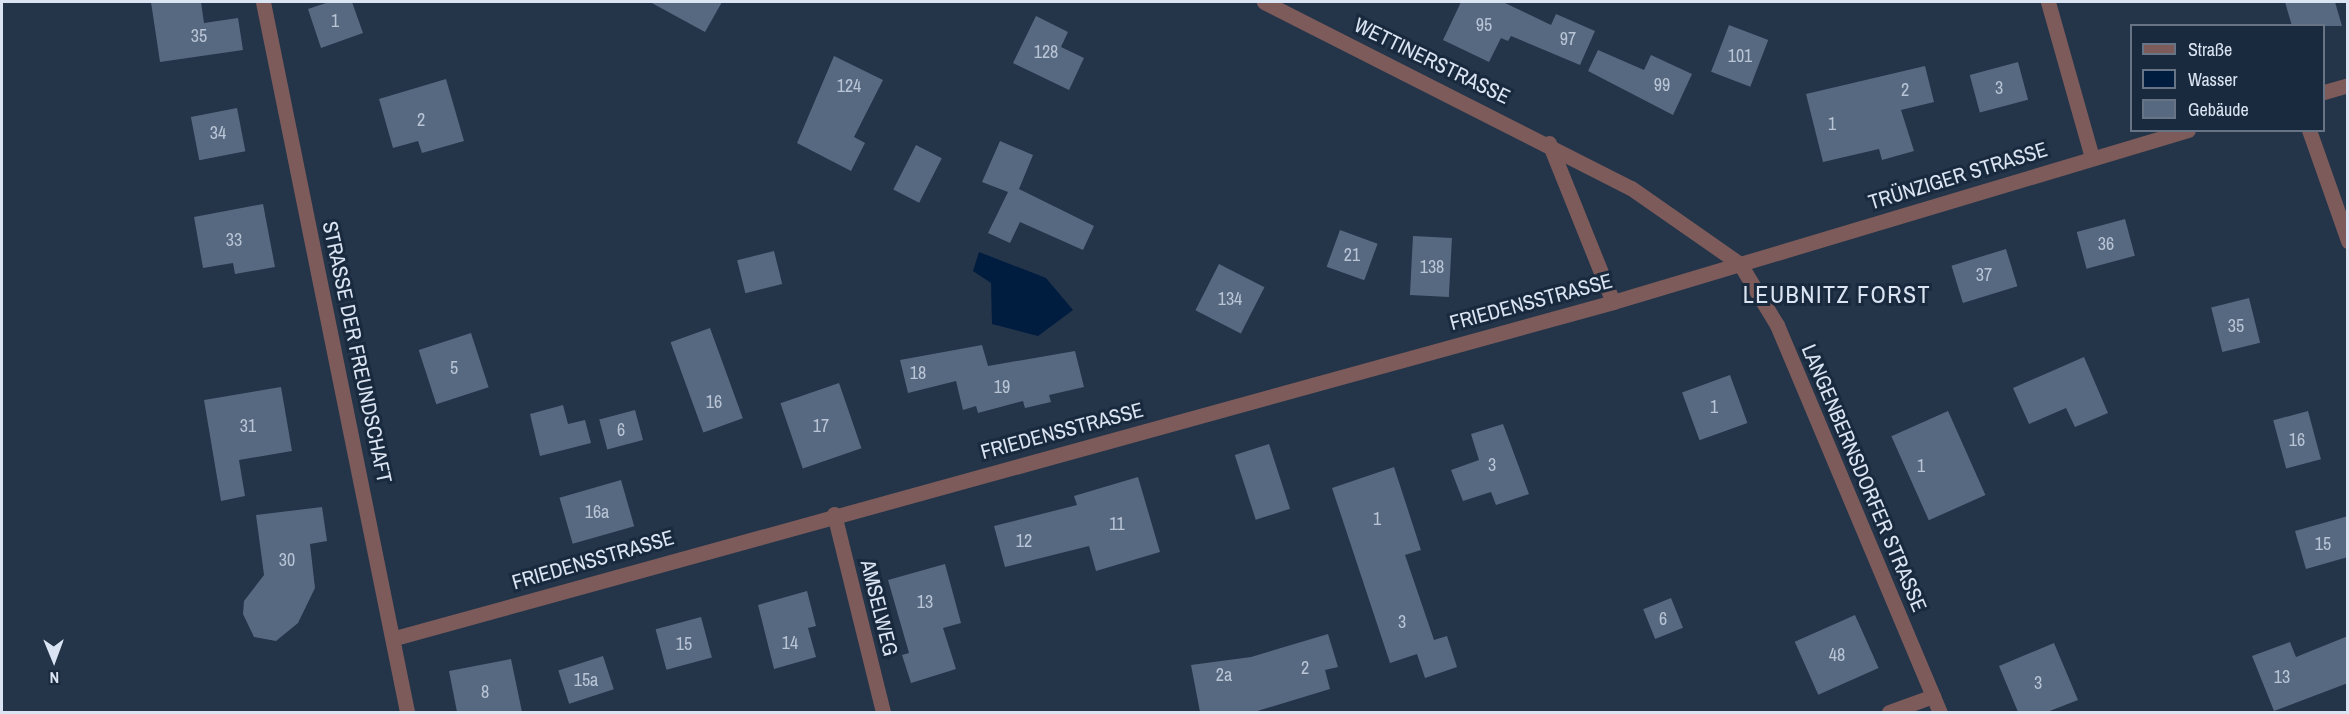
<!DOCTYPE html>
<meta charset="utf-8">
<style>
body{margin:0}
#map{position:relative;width:2349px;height:714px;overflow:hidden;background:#243449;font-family:"Archivo Narrow",sans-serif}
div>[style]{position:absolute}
.water>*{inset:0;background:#001d40}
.building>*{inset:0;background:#576980;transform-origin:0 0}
.minor>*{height:15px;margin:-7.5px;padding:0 7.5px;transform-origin:7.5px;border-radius:7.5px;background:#7c5b5a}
.tertiary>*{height:15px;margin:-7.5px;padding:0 7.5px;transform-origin:7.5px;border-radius:7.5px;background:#7c5b5a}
span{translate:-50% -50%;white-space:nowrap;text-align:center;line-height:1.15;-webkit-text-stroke:6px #1a2a3e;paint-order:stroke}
.number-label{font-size:18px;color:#b9c5d6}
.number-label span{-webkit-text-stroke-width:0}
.street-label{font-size:21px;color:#dae4f2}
.quarter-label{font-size:24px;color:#dae4f2;letter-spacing:1.5px}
.frame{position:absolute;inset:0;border:3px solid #dae4f2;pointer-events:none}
.legend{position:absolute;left:2130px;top:24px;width:195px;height:108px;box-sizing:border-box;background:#1a2a3e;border:2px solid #677486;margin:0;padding:8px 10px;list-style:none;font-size:18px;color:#dae4f2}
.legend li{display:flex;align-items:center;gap:12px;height:30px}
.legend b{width:30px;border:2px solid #677486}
.north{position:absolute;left:24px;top:630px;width:60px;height:60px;-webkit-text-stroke:4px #1a2a3e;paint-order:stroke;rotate:179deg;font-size:16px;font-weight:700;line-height:24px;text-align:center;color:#dae4f2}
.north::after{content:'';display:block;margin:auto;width:21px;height:27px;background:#dae4f2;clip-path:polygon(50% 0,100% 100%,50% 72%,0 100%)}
</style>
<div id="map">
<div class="water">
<div style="clip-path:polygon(979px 252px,1046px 278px,1073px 310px,1038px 336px,992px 324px,991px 283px,973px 271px)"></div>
</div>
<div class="building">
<div style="clip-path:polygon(151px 2px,201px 2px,204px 23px,238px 18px,243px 50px,160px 62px)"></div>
<div style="clip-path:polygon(329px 2px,352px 2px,363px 33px,321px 48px,308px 9px)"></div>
<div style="clip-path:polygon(650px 2px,722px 2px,705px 32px)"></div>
<div style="clip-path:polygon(1461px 2px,1503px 2px,1551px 25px,1556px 14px,1595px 31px,1580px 65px,1511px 36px,1508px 41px,1501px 38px,1489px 62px,1443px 40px)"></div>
<div style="clip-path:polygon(2285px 2px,2335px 2px,2342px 26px,2292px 26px)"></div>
<div style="clip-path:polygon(1036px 16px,1068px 32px,1061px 47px,1084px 58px,1069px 90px,1013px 63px)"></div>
<div style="left:1729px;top:25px;width:42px;height:50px;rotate:21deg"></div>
<div style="clip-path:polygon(1598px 50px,1644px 70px,1651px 55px,1692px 74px,1673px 115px,1588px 71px)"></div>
<div style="clip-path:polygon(834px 56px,883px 80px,854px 137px,865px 143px,851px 171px,797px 143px)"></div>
<div style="left:2018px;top:62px;width:39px;height:50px;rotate:75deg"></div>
<div style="clip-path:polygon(1925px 66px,1934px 102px,1901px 110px,1914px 151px,1882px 160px,1879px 149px,1823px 162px,1806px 94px)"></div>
<div style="clip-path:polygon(446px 79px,464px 141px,422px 153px,418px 141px,393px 148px,379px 99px)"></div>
<div style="left:237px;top:108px;width:44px;height:47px;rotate:79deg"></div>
<div style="clip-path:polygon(1000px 141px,1033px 155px,1019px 189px,1094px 226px,1083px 250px,1020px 222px,1010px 243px,988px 233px,1008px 192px,982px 182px)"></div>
<div style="left:916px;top:145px;width:29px;height:50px;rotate:27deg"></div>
<div style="clip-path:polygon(263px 204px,275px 267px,235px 274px,233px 263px,203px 268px,194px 217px)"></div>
<div style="left:2125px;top:219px;width:38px;height:50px;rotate:75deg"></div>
<div style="left:1340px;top:230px;width:40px;height:39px;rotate:20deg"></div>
<div style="left:1413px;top:236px;width:39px;height:59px;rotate:3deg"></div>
<div style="left:2006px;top:249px;width:39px;height:57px;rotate:73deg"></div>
<div style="left:774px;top:251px;width:34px;height:38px;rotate:76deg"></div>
<div style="left:1219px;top:264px;width:51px;height:52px;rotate:27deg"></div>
<div style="left:2249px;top:298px;width:46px;height:39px;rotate:76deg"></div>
<div style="left:710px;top:328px;width:96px;height:42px;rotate:70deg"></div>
<div style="left:471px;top:333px;width:57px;height:55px;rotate:72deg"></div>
<div style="clip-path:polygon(982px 345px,988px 366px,1075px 351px,1084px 387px,1049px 395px,1051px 402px,1025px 408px,1023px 401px,978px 413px,976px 406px,963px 410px,956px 381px,908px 393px,900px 360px)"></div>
<div style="clip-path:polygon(2084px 357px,2108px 413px,2075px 427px,2066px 408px,2029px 424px,2013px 388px)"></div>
<div style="left:1730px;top:375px;width:51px;height:51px;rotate:70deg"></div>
<div style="left:839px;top:383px;width:69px;height:62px;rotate:71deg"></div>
<div style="clip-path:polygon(281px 387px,292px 451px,239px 460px,245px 496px,221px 501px,204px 400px)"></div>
<div style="clip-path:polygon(563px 405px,568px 424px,585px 420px,591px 443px,540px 456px,530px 414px)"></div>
<div style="left:635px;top:410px;width:31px;height:37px;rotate:75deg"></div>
<div style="left:1948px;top:411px;width:92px;height:62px;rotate:66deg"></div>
<div style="left:2308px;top:411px;width:50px;height:36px;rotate:75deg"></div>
<div style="clip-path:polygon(1503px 424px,1529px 494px,1496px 505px,1491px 492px,1463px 501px,1451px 470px,1479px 460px,1471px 434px)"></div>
<div style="left:1269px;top:444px;width:68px;height:36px;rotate:72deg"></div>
<div style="clip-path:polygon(1394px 467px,1421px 550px,1405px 555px,1434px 640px,1447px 636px,1457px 667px,1425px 678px,1417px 654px,1390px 663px,1332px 488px)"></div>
<div style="clip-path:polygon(1138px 477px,1160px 552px,1096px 571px,1089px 546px,1005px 567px,994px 526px,1077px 505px,1074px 496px)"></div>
<div style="left:621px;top:480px;width:48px;height:64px;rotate:74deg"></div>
<div style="clip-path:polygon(322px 507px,327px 541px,310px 544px,315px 588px,298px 623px,276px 641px,254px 637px,243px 614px,244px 601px,264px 575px,256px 515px)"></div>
<div style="clip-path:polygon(2348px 516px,2348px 557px,2306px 569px,2295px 531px)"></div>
<div style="clip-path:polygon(945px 564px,961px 623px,943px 628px,956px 669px,911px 683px,902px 655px,909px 653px,888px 580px)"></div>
<div style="clip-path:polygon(807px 591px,816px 626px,808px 628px,816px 657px,774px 669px,758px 605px)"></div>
<div style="left:1671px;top:598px;width:32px;height:30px;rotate:68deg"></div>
<div style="left:1855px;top:615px;width:58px;height:66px;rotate:66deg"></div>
<div style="left:701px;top:617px;width:42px;height:47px;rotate:75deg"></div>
<div style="clip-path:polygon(1328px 634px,1338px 667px,1325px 670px,1330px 689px,1254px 712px,1200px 712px,1191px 665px,1251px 657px)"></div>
<div style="clip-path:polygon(2348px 636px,2348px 683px,2274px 711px,2252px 656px,2290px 642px,2296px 657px)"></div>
<div style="clip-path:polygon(2054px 643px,2078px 700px,2047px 712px,2018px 712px,1999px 666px)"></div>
<div style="left:603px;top:656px;width:35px;height:47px;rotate:72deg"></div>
<div style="clip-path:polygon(511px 659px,522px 712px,457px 712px,449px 671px)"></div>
</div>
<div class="minor">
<div style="left:263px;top:2px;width:724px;rotate:78.53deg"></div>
<div style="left:2048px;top:2px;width:162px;rotate:74.2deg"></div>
<div style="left:2324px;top:92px;width:25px;rotate:-16deg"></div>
<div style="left:2309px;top:130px;width:118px;rotate:70.6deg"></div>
<div style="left:1549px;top:143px;width:171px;rotate:68.1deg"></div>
<div style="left:834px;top:514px;width:204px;rotate:76.1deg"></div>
<div style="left:395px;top:638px;width:1263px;rotate:-15.42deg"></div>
<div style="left:1613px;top:302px;width:600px;rotate:-16.65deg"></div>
<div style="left:1889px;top:712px;width:47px;rotate:-20deg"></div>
</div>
<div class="tertiary">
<div style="left:1264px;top:2px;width:411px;rotate:26.9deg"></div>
<div style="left:1631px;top:188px;width:133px;rotate:34.9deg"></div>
<div style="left:1740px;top:264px;width:71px;rotate:58.8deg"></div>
<div style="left:1777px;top:325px;width:420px;rotate:67.2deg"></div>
</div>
<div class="number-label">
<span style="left:335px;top:21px">1</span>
<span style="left:1484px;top:25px">95</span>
<span style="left:199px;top:36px">35</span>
<span style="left:1568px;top:39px">97</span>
<span style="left:1046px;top:52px">128</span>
<span style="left:1740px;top:56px">101</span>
<span style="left:1662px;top:85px">99</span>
<span style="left:849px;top:86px">124</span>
<span style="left:1999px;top:88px">3</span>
<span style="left:1905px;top:90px">2</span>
<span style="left:421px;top:120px">2</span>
<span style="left:1832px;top:124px">1</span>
<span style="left:218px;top:133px">34</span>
<span style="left:234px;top:240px">33</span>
<span style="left:2106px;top:244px">36</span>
<span style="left:1352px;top:255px">21</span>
<span style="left:1432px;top:267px">138</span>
<span style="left:1984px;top:275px">37</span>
<span style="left:1230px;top:299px">134</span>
<span style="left:2236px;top:326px">35</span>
<span style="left:454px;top:368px">5</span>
<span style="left:918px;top:373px">18</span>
<span style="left:1002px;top:387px">19</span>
<span style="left:714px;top:402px">16</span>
<span style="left:1714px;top:407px">1</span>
<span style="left:248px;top:426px">31</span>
<span style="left:821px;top:426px">17</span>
<span style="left:621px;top:430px">6</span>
<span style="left:2297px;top:440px">16</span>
<span style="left:1492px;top:465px">3</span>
<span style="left:1921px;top:466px">1</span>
<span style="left:597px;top:512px">16a</span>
<span style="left:1377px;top:519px">1</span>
<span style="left:1117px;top:524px">11</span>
<span style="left:1024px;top:541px">12</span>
<span style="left:2323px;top:544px">15</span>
<span style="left:287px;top:560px">30</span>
<span style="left:925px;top:602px">13</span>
<span style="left:1663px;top:619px">6</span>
<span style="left:1402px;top:622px">3</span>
<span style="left:790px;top:643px">14</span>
<span style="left:684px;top:644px">15</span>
<span style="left:1837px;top:655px">48</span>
<span style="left:1305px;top:668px">2</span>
<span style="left:1224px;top:675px">2a</span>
<span style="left:2282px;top:677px">13</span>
<span style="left:586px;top:680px">15a</span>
<span style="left:2038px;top:683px">3</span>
<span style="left:485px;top:692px">8</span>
</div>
<div class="street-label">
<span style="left:1432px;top:61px;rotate:26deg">WETTINERSTRASSE</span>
<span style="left:1958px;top:176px;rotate:-17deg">TRÜNZIGER STRASSE</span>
<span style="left:1531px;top:302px;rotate:-15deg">FRIEDENSSTRASSE</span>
<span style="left:357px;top:352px;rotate:78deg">STRASSE DER FREUNDSCHAFT</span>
<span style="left:1062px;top:431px;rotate:-15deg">FRIEDENSSTRASSE</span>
<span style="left:1864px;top:478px;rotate:67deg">LANGENBERNSDORFER STRASSE</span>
<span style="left:593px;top:560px;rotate:-16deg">FRIEDENSSTRASSE</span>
<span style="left:879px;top:608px;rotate:76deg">AMSELWEG</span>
</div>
<div class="quarter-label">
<span style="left:1837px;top:295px">LEUBNITZ FORST</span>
</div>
<div class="frame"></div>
<ul class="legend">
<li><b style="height:8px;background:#7c5b5a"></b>Straße</li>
<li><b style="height:16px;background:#001d40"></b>Wasser</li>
<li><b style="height:16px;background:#576980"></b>Gebäude</li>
</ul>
<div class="north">N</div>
</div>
